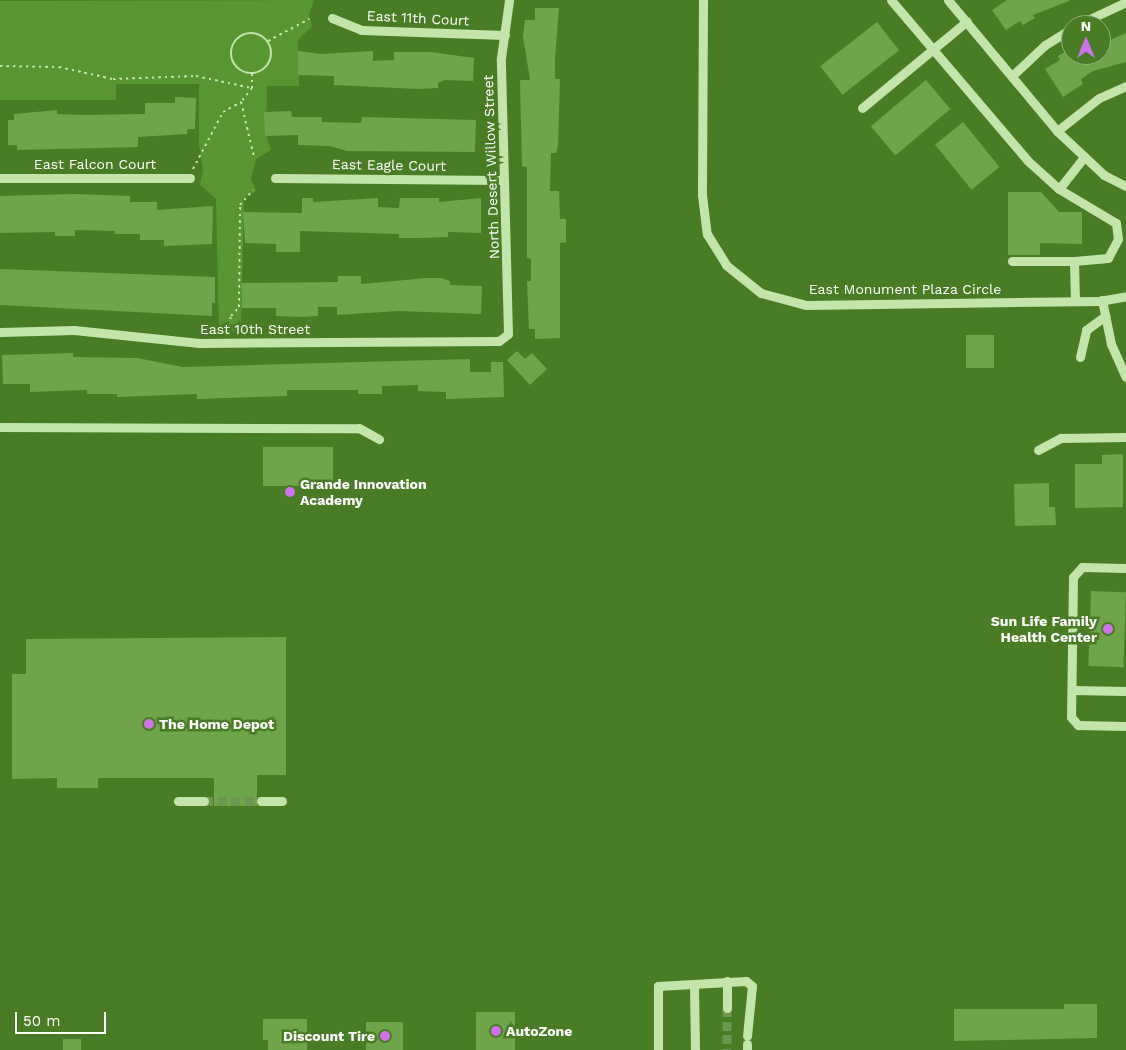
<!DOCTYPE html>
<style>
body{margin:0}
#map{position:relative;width:1126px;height:1050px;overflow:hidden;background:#487d26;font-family:"Work Sans",sans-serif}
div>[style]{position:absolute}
.green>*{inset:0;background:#599531}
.building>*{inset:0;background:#6ea44a;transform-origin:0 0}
.minor-tunnel>*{height:9px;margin-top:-4.5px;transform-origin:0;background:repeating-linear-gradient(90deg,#6d9751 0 9px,transparent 0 13.5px)}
.path>*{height:2px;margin-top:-1px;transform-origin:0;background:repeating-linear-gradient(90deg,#c3e5ab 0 2.5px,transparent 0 6.5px)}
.path>.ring{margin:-1px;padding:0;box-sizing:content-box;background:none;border:2px solid #c3e5ab;border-radius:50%}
.minor>*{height:9px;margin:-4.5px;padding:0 4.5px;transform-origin:4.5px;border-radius:4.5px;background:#c3e5ab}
.dots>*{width:14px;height:14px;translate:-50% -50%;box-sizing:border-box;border:2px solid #487d26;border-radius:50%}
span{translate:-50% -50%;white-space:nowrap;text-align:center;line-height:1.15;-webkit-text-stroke:5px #487d26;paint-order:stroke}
.street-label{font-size:14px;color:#fff}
.poi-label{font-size:14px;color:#fff;font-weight:700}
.left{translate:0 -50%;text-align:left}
.right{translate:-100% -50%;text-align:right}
.north{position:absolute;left:1061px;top:15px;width:50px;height:50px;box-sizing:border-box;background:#487d26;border:1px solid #91b17d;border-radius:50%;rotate:0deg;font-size:14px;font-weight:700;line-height:20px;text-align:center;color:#fff}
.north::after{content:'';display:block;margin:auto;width:18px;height:22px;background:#d071ee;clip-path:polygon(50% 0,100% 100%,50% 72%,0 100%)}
.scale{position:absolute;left:15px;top:1012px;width:91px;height:22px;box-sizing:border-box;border:2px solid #fff;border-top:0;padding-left:6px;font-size:15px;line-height:18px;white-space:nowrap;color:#fff;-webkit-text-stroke:4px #487d26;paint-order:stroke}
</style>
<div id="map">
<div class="green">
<div style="clip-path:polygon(314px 0,309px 14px,312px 26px,298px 40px,299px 86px,267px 86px,266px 135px,271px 150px,256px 159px,251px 179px,256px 191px,244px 198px,241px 331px,219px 331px,216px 199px,200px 185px,203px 170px,199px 145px,199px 84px,116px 84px,116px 100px,0 100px,0 1px)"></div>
</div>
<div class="building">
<div style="clip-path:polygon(1007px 0,1069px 0,1069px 1px,1033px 15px,1035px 18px,1023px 25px,1020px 21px,1006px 30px,992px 10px)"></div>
<div style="clip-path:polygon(535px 8px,559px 8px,555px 60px,555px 79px,560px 79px,558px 146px,556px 153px,551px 153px,550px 191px,559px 191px,560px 219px,566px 219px,566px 242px,560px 243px,560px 338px,535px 339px,535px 329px,529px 329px,527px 281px,531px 281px,531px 259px,527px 258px,527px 167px,522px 166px,520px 80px,530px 80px,523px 36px,525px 20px,535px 20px)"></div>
<div style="left:877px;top:22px;width:36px;height:72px;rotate:52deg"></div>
<div style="clip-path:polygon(1126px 33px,1126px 62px,1093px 71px,1081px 79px,1083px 84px,1063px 97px,1045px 69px,1060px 60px,1058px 56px,1071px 48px,1071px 55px,1101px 55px,1101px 44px)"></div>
<div style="clip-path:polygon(298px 51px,321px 54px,373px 51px,373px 61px,394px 60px,394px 52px,431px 52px,474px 58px,473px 81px,445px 80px,438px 83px,438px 88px,417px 89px,334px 85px,334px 76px,298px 75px)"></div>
<div style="left:926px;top:80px;width:38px;height:72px;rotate:50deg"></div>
<div style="clip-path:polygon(175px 97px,196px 98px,195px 129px,187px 129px,187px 134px,138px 137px,138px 147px,17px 150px,17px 145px,8px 145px,8px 120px,14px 120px,14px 114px,57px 110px,57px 114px,82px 115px,145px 114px,145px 103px,175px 103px)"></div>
<div style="clip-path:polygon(291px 111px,292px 117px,322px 117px,322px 122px,361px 123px,362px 117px,476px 120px,475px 152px,347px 151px,330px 146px,298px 145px,298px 135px,265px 136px,264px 112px)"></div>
<div style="left:963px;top:122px;width:58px;height:36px;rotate:51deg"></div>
<div style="clip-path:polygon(1008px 192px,1041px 192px,1059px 212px,1082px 212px,1082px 244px,1040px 243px,1040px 255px,1008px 255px)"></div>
<div style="clip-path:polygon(74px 194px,130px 196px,130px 202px,157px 202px,157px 210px,213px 206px,212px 244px,164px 246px,164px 240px,140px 240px,140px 234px,115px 234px,115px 231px,75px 230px,75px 236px,55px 236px,55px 232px,0 233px,0 196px)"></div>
<div style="clip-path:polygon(302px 198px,313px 198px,313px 202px,378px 198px,378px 207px,399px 208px,400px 198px,439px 198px,439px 202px,481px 198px,481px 233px,448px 232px,448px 237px,422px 238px,399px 238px,399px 234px,300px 231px,300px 252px,276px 252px,276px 244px,245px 243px,243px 212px,302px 213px)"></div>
<div style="clip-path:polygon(0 269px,215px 277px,215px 303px,212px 303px,212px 316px,0 305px)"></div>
<div style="clip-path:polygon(338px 276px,361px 276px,361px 284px,427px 278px,442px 278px,450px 281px,450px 285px,482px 286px,481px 314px,398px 311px,337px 315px,337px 307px,318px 307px,318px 316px,300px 317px,276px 316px,276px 308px,242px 308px,242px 283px,338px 282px)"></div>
<div style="left:966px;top:335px;width:28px;height:33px"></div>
<div style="clip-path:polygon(517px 351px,525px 359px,532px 353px,547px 369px,530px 385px,507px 360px)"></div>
<div style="clip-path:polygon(73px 353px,73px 357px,137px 358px,183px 367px,470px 359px,470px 372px,491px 372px,491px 362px,503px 362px,504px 397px,446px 399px,446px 392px,418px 391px,418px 385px,382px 386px,382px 394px,358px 394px,358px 390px,287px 390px,287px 396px,197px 399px,197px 394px,117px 397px,117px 394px,87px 394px,87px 390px,30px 392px,30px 384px,3px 384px,2px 355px)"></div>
<div style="left:333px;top:447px;width:39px;height:70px;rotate:90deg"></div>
<div style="clip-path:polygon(1123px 454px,1123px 507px,1075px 508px,1075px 464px,1102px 464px,1102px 455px)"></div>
<div style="clip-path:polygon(1049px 483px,1049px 507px,1055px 507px,1056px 525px,1015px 526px,1014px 484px)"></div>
<div style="left:1091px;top:591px;width:35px;height:75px;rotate:2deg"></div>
<div style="clip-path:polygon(286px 637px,286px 775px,257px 775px,257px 806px,214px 806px,214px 778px,98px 778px,98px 788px,57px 788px,57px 778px,12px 779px,12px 674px,26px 674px,26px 639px)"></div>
<div style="clip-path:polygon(1064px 1004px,1097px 1004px,1097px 1038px,954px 1041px,954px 1009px,1064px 1009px)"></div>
<div style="left:476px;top:1012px;width:39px;height:38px"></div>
<div style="clip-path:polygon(263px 1019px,307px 1019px,307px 1050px,268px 1050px,268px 1040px,263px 1040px)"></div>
<div style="left:366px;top:1022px;width:37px;height:28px"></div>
<div style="left:63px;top:1039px;width:18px;height:11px"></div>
</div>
<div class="minor-tunnel">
<div style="left:204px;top:801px;width:57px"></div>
<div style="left:727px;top:1008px;width:42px;rotate:90deg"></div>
</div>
<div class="path">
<div class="ring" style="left:231px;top:33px;width:38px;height:38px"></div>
<div style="left:268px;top:41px;width:47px;rotate:-28.2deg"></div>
<div style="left:0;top:66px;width:59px;rotate:1deg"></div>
<div style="left:59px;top:67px;width:55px;rotate:12.5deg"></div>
<div style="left:113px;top:79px;width:83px;rotate:-2.1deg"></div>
<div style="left:196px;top:76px;width:57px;rotate:12.1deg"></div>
<div style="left:252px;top:73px;width:15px;rotate:90deg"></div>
<div style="left:252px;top:88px;width:18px;rotate:128deg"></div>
<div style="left:241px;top:102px;width:57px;rotate:76.7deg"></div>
<div style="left:193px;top:169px;width:64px;rotate:-62.2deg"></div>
<div style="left:223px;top:112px;width:21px;rotate:-29deg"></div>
<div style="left:227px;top:332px;width:16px;rotate:-76deg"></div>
<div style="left:231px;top:316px;width:12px;rotate:-48deg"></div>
<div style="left:239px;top:307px;width:102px;rotate:-89.4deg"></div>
<div style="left:240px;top:205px;width:20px;rotate:-49deg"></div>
</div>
<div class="minor">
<div style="left:703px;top:0;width:195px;rotate:90.3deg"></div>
<div style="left:702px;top:195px;width:39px;rotate:83deg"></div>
<div style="left:707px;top:234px;width:36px;rotate:58deg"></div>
<div style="left:726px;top:265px;width:45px;rotate:38.7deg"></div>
<div style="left:761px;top:293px;width:47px;rotate:14.9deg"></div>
<div style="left:806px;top:305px;width:293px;rotate:-0.8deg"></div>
<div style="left:1099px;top:301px;width:27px;rotate:-10deg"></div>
<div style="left:891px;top:0;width:211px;rotate:49.6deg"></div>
<div style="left:1028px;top:161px;width:42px;rotate:42.1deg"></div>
<div style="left:1059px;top:189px;width:66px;rotate:30.8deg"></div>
<div style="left:1116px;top:223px;width:16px;rotate:83deg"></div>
<div style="left:1118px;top:239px;width:21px;rotate:118deg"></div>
<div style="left:1108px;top:258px;width:34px;rotate:175deg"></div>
<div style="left:1074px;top:261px;width:40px;rotate:88.6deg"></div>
<div style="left:948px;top:0;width:170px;rotate:50.2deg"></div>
<div style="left:1057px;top:131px;width:64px;rotate:43.1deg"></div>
<div style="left:1104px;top:175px;width:25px;rotate:27deg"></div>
<div style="left:332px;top:18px;width:31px;rotate:22deg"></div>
<div style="left:361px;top:30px;width:144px;rotate:2deg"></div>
<div style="left:1077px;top:25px;width:54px;rotate:-25.1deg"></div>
<div style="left:1014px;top:74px;width:42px;rotate:-43.1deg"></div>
<div style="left:1045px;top:45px;width:31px;rotate:-32deg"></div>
<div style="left:862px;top:108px;width:136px;rotate:-39.6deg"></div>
<div style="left:1057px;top:131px;width:53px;rotate:-38.2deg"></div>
<div style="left:1099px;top:98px;width:30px;rotate:-24deg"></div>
<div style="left:0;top:178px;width:190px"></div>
<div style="left:275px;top:178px;width:228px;rotate:0.5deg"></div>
<div style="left:1059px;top:189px;width:41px;rotate:-52deg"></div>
<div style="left:1012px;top:261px;width:62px"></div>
<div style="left:1102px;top:300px;width:45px;rotate:78.4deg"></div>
<div style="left:1111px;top:344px;width:36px;rotate:66deg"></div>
<div style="left:0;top:332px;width:74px;rotate:-1.5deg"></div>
<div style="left:74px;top:330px;width:126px;rotate:5.9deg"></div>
<div style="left:199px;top:343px;width:300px;rotate:-0.4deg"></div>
<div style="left:499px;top:341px;width:11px;rotate:-38deg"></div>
<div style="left:508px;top:334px;width:276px;rotate:-91.5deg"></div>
<div style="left:501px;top:58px;width:59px;rotate:-82.1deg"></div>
<div style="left:1080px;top:357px;width:28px;rotate:-77deg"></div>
<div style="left:1086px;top:330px;width:24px;rotate:-36deg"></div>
<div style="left:0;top:427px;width:359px;rotate:0.2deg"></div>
<div style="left:359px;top:428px;width:23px;rotate:29deg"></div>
<div style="left:1038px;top:450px;width:26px;rotate:-28deg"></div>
<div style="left:1061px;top:438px;width:65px;rotate:-0.9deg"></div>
<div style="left:1126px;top:568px;width:44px;rotate:-178.7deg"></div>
<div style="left:1082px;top:567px;width:13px;rotate:132deg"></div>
<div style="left:1073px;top:577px;width:140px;rotate:90.8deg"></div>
<div style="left:1071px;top:717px;width:11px;rotate:49deg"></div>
<div style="left:1078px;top:725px;width:48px;rotate:1.2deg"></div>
<div style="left:1072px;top:690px;width:54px;rotate:1.1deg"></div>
<div style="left:178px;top:801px;width:26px"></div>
<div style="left:261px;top:801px;width:21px"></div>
<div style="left:727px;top:981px;width:27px;rotate:90deg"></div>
<div style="left:694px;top:986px;width:64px;rotate:89.1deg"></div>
<div style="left:747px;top:1044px;width:6px;rotate:90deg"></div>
<div style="left:658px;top:1050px;width:64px;rotate:-90deg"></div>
<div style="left:658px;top:986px;width:88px;rotate:-3.3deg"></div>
<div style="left:746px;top:981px;width:8px;rotate:40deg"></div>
<div style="left:752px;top:986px;width:50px;rotate:95.7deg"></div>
</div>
<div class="dots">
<div style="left:290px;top:492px;background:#d071ee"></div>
<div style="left:1108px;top:629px;background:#d071ee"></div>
<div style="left:149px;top:724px;background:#d071ee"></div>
<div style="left:496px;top:1031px;background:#d071ee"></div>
<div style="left:385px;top:1036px;background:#d071ee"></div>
</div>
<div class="street-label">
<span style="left:418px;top:18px;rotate:3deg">East 11th Court</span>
<span style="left:95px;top:164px">East Falcon Court</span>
<span style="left:389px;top:165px;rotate:1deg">East Eagle Court</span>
<span style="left:491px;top:167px;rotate:-92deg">North Desert Willow Street</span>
<span style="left:905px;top:289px">East Monument Plaza Circle</span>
<span style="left:255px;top:329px">East 10th Street</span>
</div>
<div class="poi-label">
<span class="left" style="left:300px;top:492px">Grande Innovation<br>Academy</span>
<span class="right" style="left:1097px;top:629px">Sun Life Family<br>Health Center</span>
<span class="left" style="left:159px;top:724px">The Home Depot</span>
<span class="left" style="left:506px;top:1031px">AutoZone</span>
<span class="right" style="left:375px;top:1036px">Discount Tire</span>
</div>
<div class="north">N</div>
<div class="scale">50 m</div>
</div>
